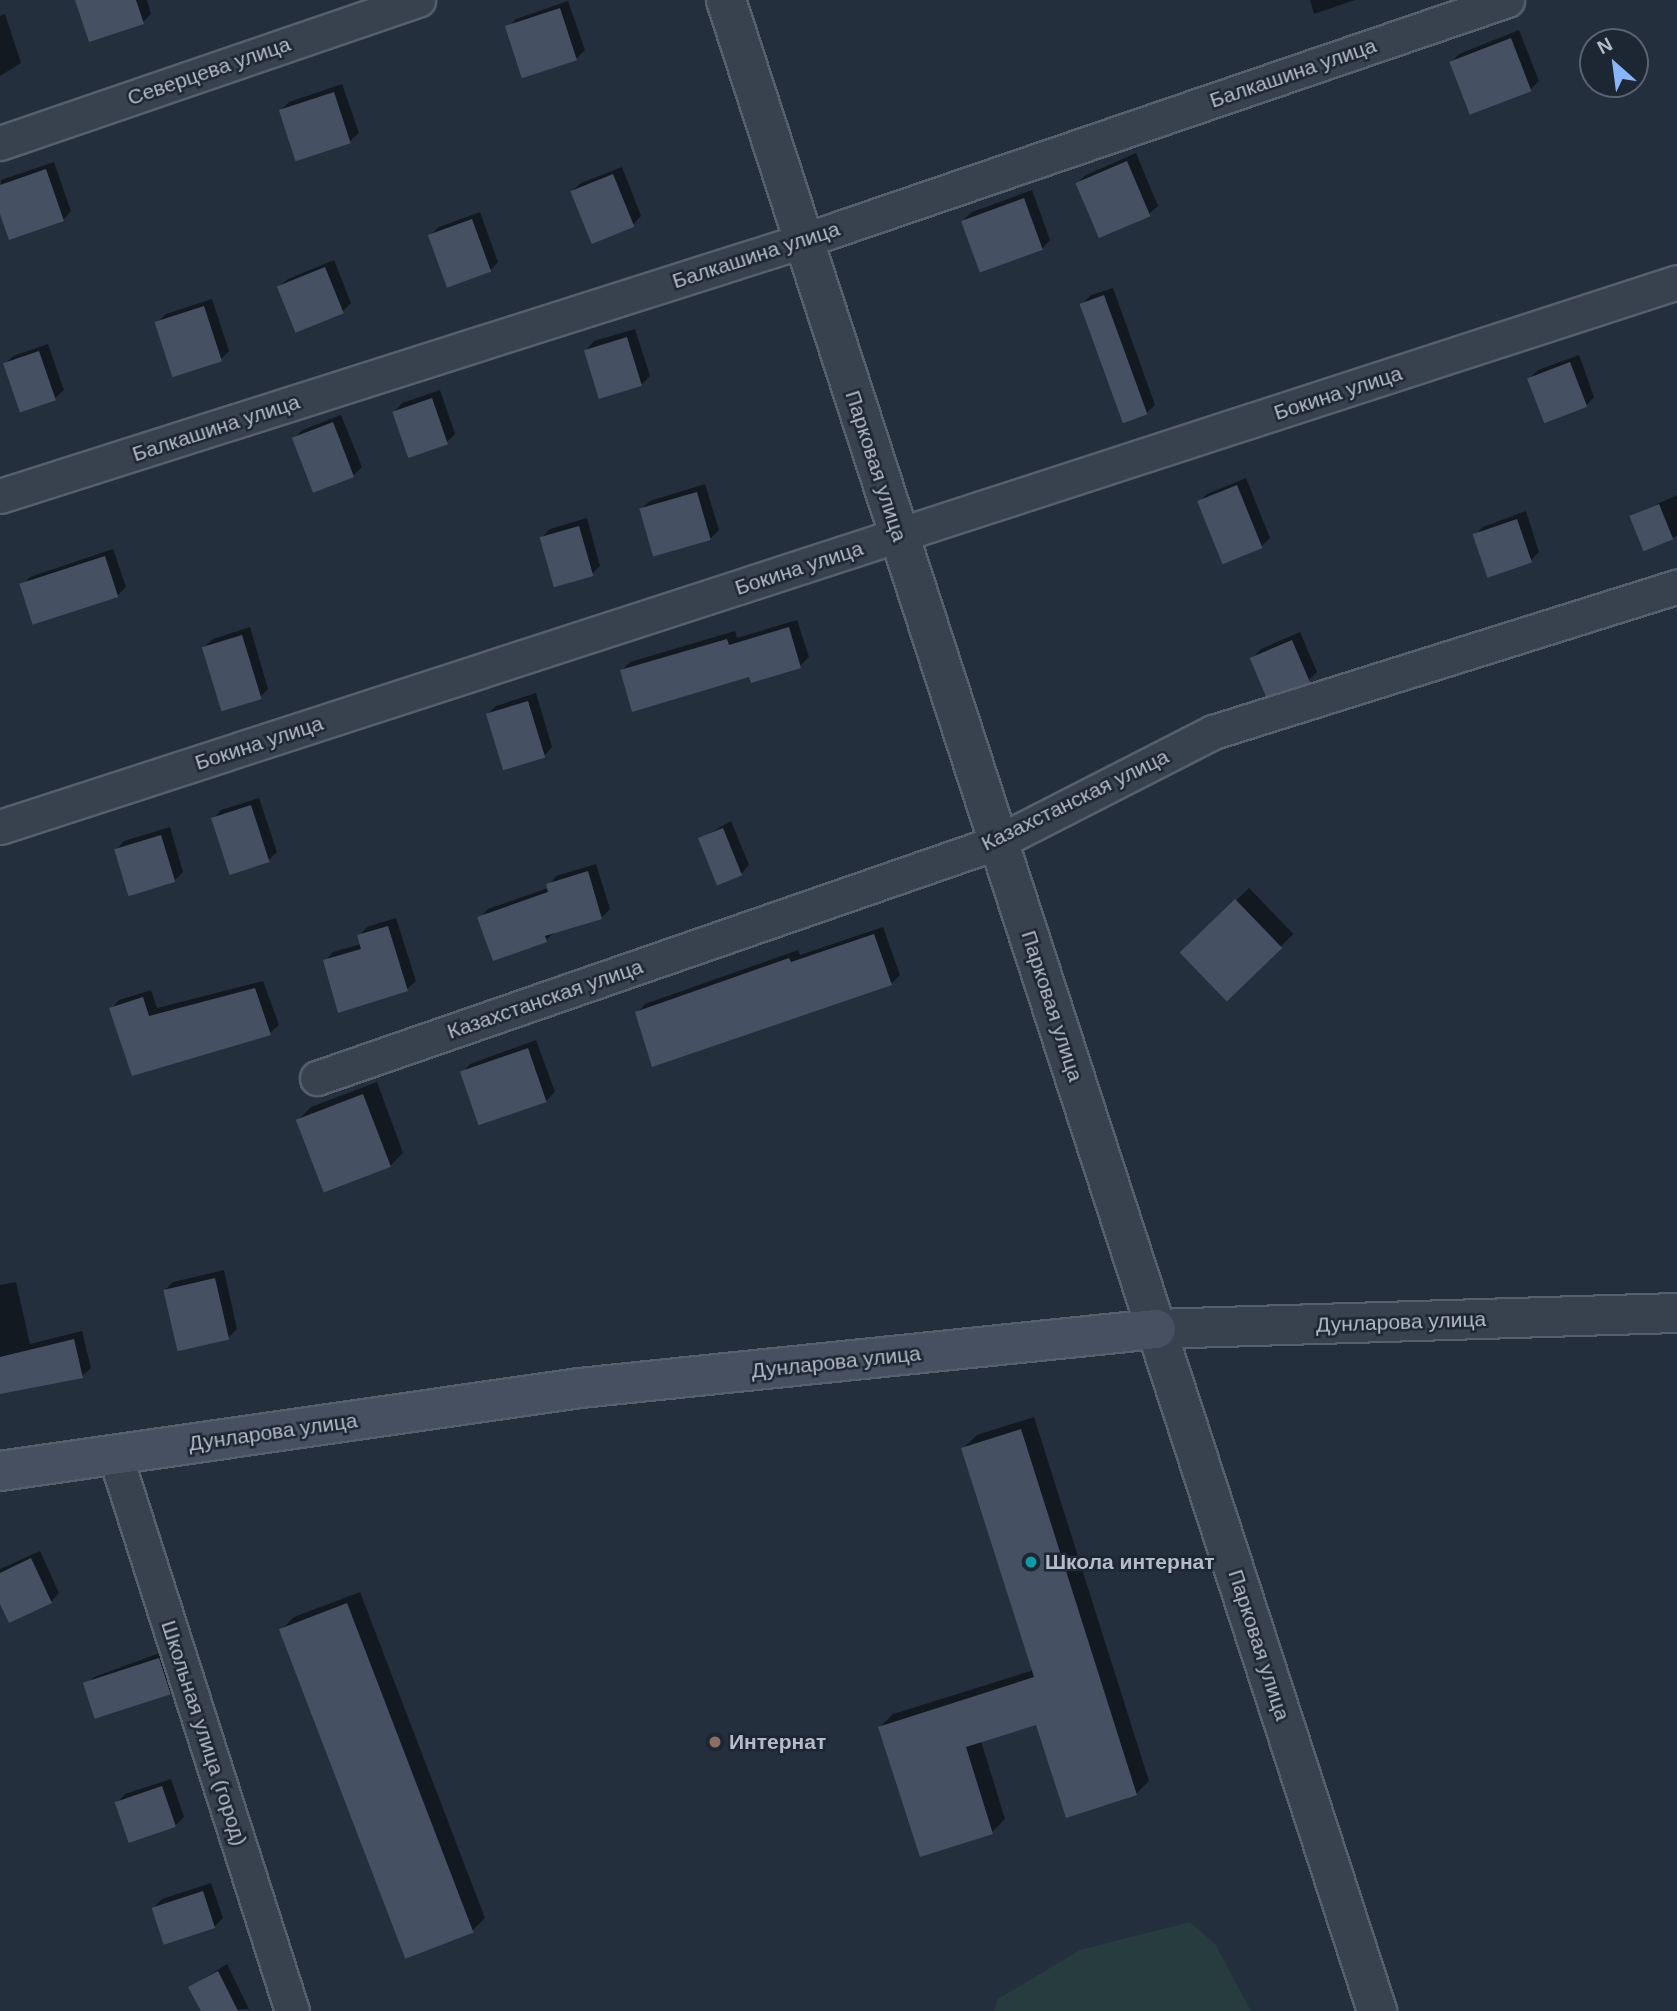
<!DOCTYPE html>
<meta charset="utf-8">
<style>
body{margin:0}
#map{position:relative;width:1677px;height:2011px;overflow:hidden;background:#242f3e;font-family:Arial,sans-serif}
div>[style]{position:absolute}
.green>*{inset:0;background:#263c3f}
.shadow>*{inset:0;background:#0007;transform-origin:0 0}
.building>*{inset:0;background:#455162;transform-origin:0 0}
.roads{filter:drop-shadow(2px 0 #565f6c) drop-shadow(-2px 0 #565f6c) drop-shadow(0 2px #565f6c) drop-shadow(0 -2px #565f6c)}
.minor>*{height:33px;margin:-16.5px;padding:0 16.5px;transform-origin:16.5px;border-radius:16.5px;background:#38414e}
.tertiary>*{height:38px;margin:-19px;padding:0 19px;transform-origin:19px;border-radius:19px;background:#38414e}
.secondary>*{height:38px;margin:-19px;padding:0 19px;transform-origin:19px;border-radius:19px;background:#465061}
.dots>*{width:19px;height:19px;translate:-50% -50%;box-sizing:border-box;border:4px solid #1d2633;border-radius:50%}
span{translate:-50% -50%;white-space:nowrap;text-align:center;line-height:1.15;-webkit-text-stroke:5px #1d2633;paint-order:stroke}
.street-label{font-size:21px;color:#b4bcc9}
.poi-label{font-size:21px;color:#b4bcc9;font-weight:700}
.left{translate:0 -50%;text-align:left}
.north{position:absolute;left:1579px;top:28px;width:70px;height:70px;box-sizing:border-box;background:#1d2633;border:2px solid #59626f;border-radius:50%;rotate:332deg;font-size:19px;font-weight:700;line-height:28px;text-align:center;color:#b4bcc9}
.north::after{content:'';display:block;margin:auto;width:24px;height:32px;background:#8ab4f8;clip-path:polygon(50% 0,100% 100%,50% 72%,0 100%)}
</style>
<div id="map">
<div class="green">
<div style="clip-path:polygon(1190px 1922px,1215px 1944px,1251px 2011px,994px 2011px,998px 1999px,1080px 1950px)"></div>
</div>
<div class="shadow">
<div style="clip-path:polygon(76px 0,147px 0,151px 14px,143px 22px)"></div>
<div style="clip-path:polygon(1310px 0,1355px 0,1314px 14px)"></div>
<div style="clip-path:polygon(568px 1px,585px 50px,576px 59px,507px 28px,516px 19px)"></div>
<div style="clip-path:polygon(5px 14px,21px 63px,0 76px,0 16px)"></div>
<div style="clip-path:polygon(1519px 30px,1539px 81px,1530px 90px,1451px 62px,1459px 54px)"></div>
<div style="clip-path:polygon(342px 84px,359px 133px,350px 141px,281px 110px,289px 102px)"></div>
<div style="clip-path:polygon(1136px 153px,1158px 206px,1149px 214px,1077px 183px,1086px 175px)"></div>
<div style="clip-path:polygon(54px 162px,71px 211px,63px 220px,0 209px,1px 180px)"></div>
<div style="clip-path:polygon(622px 167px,641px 216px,633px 225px,572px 191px,581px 183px)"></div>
<div style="clip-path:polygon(1032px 190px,1050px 240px,1042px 249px,963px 220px,972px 212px)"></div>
<div style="clip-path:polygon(480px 212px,498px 262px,490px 271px,430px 235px,439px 227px)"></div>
<div style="clip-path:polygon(334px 260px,351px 303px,343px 311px,279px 287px,288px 279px)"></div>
<div style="clip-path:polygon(1113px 288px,1155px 405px,1146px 414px,1082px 304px,1091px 295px)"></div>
<div style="clip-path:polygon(212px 299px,229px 351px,221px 359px,157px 323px,166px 314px)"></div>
<div style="clip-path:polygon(635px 329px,650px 376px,641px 385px,586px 350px,594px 341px)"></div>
<div style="clip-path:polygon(48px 344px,64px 390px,55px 398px,5px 364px,13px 356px)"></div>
<div style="clip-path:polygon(1579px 355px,1594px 397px,1586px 406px,1529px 379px,1538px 370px)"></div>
<div style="clip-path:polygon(440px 390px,455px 434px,447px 442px,394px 412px,402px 403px)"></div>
<div style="clip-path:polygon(341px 415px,362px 467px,353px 476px,294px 439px,302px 430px)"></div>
<div style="clip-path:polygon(1246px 478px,1270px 538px,1262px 546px,1199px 502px,1207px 494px)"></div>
<div style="clip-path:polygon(705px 484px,719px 530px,710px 539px,641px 509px,650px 501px)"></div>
<div style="clip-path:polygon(1677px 495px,1677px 536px,1644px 549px,1631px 516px)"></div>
<div style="clip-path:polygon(1526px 511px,1539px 552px,1531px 560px,1475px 535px,1483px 527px)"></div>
<div style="clip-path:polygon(587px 518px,600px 566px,592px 574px,541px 538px,550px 529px)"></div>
<div style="clip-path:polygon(113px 549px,126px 587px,118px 595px,35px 624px,22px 586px,30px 577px)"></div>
<div style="clip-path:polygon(797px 620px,809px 657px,800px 666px,751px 675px,622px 670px,630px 662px,735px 631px,737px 638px)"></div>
<div style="clip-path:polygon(250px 627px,268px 689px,260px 697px,204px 647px,213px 639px)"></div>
<div style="clip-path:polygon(1300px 632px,1317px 672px,1309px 680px,1252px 658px,1261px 649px)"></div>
<div style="clip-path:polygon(536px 693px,552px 747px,544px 756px,488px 714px,496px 706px)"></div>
<div style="clip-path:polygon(259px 798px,277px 852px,269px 860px,213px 819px,221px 810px)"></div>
<div style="clip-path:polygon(731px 821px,749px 865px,741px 874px,700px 839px)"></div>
<div style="clip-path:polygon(170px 827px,183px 872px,175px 880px,129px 894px,116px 850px,124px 841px)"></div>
<div style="clip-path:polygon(596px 864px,610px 909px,601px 918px,555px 932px,546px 940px,480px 918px,488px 909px,548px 888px,556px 876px)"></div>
<div style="left:1249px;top:888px;width:64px;height:93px;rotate:46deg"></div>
<div style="clip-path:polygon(396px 918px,416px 981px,407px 989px,325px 961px,333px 952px,361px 944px,359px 936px,367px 927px)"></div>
<div style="clip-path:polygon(883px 927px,900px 975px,891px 984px,637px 1013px,645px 1004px,798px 950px,800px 955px)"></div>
<div style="clip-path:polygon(263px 981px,279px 1025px,270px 1033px,133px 1074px,111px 1009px,119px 1000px,151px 990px,157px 1008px)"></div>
<div style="clip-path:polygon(536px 1040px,555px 1092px,546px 1101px,462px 1073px,470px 1064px)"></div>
<div style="clip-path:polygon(377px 1082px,403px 1153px,390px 1166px,298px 1120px,311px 1107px)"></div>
<div style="clip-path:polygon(224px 1270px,237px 1329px,228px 1338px,165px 1290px,173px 1282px)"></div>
<div style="clip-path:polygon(16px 1282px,30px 1344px,82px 1331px,91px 1368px,82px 1376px,0 1392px,0 1285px)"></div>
<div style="clip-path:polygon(1034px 1417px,1149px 1781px,1136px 1794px,1038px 1723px,981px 1741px,1005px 1819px,992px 1832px,880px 1727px,893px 1714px,1034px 1670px,963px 1448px,977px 1435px)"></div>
<div style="clip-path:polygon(40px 1551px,59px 1593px,51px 1602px,0 1600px,0 1569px)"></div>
<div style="clip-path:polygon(360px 1592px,485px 1918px,472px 1931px,281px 1630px,294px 1617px)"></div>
<div style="clip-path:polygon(168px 1650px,179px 1684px,170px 1693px,86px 1685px,94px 1677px)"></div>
<div style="clip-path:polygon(171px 1779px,184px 1817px,175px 1826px,117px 1803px,125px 1794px)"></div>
<div style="clip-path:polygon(211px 1883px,223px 1918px,214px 1927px,153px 1908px,162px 1899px)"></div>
<div style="clip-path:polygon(227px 1964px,249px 2009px,203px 2011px,190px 1987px)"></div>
</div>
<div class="building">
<div style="clip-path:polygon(75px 0,136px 0,144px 24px,89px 42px)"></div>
<div style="left:560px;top:8px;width:55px;height:58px;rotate:72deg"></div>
<div style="left:1511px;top:38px;width:57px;height:66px;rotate:69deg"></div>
<div style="left:334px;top:92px;width:54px;height:58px;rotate:72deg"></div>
<div style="left:1127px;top:161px;width:60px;height:56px;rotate:67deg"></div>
<div style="clip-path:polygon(46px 169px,64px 221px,9px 240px,0 214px,0 185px)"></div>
<div style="left:613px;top:174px;width:57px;height:46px;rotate:68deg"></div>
<div style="left:1024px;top:198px;width:55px;height:67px;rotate:70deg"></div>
<div style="left:472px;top:219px;width:56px;height:47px;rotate:70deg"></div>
<div style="left:325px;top:267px;width:50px;height:52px;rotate:68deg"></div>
<div style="left:1104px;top:295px;width:127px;height:26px;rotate:70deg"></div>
<div style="left:204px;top:306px;width:58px;height:52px;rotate:72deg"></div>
<div style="left:627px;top:337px;width:51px;height:45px;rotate:73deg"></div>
<div style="left:39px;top:351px;width:52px;height:38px;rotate:71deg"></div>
<div style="left:1570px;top:362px;width:48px;height:46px;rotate:69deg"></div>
<div style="left:432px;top:398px;width:49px;height:42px;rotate:71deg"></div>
<div style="left:333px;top:422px;width:59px;height:44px;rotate:69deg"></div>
<div style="left:1237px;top:485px;width:68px;height:43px;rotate:68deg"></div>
<div style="left:697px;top:492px;width:50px;height:60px;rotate:74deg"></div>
<div style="left:1659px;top:504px;width:38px;height:32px;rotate:68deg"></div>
<div style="left:1517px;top:519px;width:46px;height:47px;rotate:71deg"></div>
<div style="left:579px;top:526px;width:52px;height:41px;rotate:74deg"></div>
<div style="left:105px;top:556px;width:43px;height:90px;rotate:72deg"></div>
<div style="clip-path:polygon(789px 627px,801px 668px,751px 683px,749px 677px,632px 712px,620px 670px,727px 639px,729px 645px)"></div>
<div style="left:242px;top:635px;width:67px;height:42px;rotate:73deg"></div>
<div style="left:1292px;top:640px;width:46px;height:46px;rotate:67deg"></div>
<div style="left:528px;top:701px;width:59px;height:44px;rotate:73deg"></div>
<div style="left:251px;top:805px;width:60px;height:42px;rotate:72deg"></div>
<div style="left:723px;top:828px;width:51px;height:27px;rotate:68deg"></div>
<div style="left:161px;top:835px;width:49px;height:49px;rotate:73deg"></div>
<div style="clip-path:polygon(588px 871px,602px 919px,545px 936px,547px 942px,493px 961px,477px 917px,548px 892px,546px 884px)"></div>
<div style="left:1235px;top:899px;width:68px;height:77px;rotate:46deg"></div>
<div style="clip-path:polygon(388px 926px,408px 991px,338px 1013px,323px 960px,361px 949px,357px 935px)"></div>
<div style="clip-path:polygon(874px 934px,892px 985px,652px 1067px,635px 1012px,789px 958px,791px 962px)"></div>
<div style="clip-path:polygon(255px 988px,271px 1035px,132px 1076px,109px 1008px,143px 997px,149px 1016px)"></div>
<div style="left:528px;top:1048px;width:57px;height:72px;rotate:71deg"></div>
<div style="left:363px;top:1094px;width:78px;height:72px;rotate:69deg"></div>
<div style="left:215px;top:1278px;width:63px;height:53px;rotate:77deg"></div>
<div style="clip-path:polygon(74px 1339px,83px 1378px,0 1394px,0 1357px)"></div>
<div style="clip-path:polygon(1021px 1429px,1137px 1795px,1066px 1818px,1036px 1725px,966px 1747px,993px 1834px,920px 1857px,878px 1727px,1034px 1677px,961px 1448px)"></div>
<div style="clip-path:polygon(31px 1558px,52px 1603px,9px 1623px,0 1604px,0 1573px)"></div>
<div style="left:347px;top:1603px;width:353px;height:73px;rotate:69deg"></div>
<div style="left:159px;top:1658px;width:38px;height:80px;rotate:72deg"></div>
<div style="left:162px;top:1786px;width:43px;height:50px;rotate:71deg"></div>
<div style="left:203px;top:1891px;width:39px;height:54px;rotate:72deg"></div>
<div style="clip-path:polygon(218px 1971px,238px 2011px,201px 2011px,188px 1987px)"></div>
</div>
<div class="roads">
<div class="minor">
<div style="left:0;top:143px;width:442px;rotate:-18.9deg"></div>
<div style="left:0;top:496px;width:845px;rotate:-17.64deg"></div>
<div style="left:805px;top:240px;width:742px;rotate:-18.87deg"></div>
<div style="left:0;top:827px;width:1763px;rotate:-18deg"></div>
<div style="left:317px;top:1078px;width:721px;rotate:-19.11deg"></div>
<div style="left:998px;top:842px;width:242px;rotate:-27.1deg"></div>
<div style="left:1213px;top:732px;width:486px;rotate:-17.4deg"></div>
<div style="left:115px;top:1455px;width:583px;rotate:72.34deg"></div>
</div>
<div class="tertiary">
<div style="left:726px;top:0;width:2114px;rotate:72.06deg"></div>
<div style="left:1156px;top:1329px;width:521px;rotate:-1.76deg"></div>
</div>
<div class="secondary">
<div style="left:0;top:1471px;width:586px;rotate:-8.14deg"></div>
<div style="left:580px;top:1388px;width:579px;rotate:-5.85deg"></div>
</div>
</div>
<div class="dots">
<div style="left:1031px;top:1562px;background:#0f9aa8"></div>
<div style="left:715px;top:1742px;background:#8d6e63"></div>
</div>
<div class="street-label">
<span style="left:209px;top:71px;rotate:-19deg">Северцева улица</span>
<span style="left:1293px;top:73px;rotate:-19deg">Балкашина улица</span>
<span style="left:756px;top:255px;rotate:-18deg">Балкашина улица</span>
<span style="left:1338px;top:393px;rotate:-18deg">Бокина улица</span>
<span style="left:216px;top:428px;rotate:-18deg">Балкашина улица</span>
<span style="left:876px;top:466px;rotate:72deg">Парковая улица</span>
<span style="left:799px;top:568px;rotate:-18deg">Бокина улица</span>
<span style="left:259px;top:743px;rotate:-18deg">Бокина улица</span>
<span style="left:1075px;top:800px;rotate:-26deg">Казахстанская улица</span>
<span style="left:545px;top:999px;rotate:-19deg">Казахстанская улица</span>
<span style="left:1052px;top:1006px;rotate:72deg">Парковая улица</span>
<span style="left:1401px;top:1322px;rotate:-2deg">Дунларова улица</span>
<span style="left:836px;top:1362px;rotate:-6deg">Дунларова улица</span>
<span style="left:273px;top:1432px;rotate:-8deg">Дунларова улица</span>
<span style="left:1259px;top:1645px;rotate:72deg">Парковая улица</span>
<span style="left:204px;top:1733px;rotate:72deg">Школьная улица (город)</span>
</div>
<div class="poi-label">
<span class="left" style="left:1045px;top:1562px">Школа интернат</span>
<span class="left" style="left:729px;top:1742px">Интернат</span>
</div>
<div class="north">N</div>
</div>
